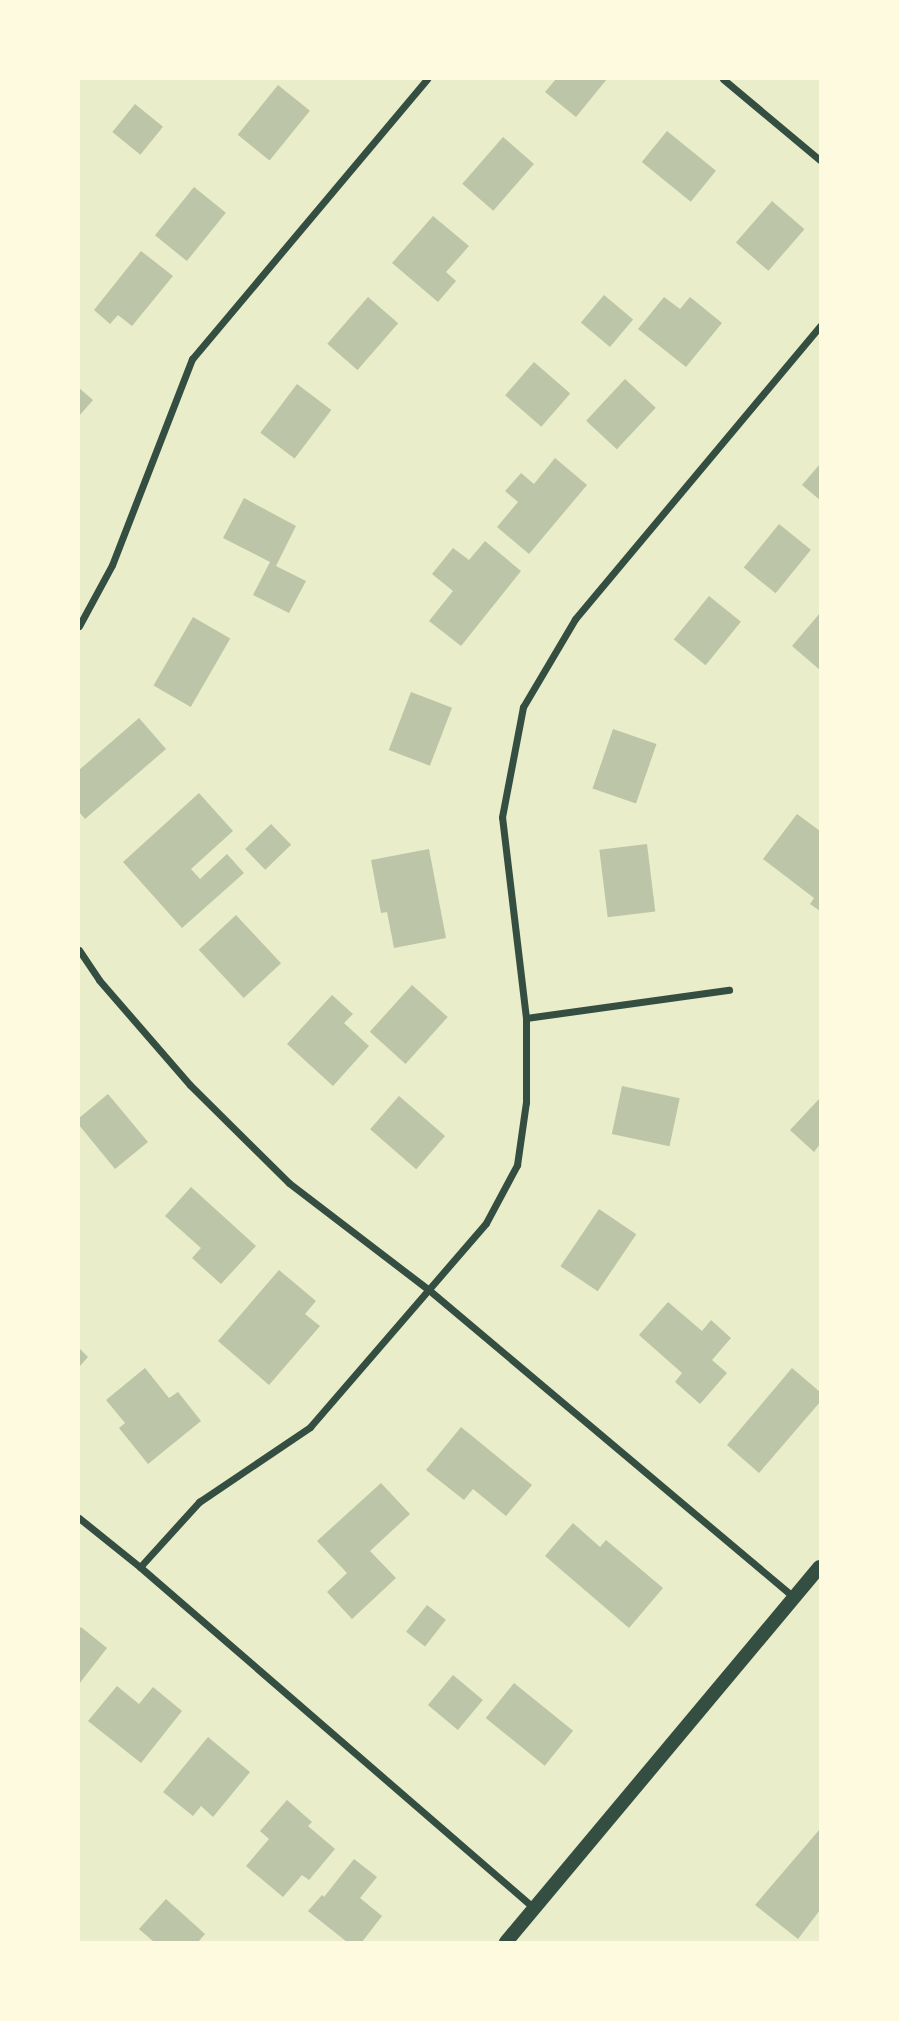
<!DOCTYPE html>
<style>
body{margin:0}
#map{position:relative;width:899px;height:2021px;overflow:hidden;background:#e9edc9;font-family:"Nunito Sans",sans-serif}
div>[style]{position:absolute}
.building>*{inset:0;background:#bcc5a7;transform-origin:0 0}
.minor>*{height:7px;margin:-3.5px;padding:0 3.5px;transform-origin:3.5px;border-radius:3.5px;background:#344e41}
.secondary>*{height:14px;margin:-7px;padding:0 7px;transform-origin:7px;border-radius:7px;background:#344e41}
span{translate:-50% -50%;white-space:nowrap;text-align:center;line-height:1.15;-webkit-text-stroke:5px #fefae0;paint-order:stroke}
.frame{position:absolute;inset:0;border:80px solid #fefae0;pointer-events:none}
</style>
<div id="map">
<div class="building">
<div style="clip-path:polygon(556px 79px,607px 79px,576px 117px,545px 92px)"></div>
<div style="left:278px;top:85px;width:41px;height:64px;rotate:39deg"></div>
<div style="left:135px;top:104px;width:36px;height:36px;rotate:39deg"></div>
<div style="left:667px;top:131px;width:63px;height:40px;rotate:39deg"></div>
<div style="left:503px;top:137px;width:41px;height:62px;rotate:41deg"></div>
<div style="left:194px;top:187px;width:41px;height:62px;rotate:39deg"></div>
<div style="left:772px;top:201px;width:43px;height:55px;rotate:41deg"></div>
<div style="clip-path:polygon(433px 216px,469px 246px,446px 272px,456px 281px,438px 302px,392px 263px)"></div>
<div style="clip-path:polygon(141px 251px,173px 276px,132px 326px,118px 315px,110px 324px,94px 310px)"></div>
<div style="left:604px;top:295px;width:38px;height:36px;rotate:40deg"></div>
<div style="left:368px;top:297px;width:40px;height:62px;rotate:41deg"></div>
<div style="clip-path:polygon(664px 297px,680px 309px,690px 297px,722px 323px,686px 367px,638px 329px)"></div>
<div style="left:534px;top:362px;width:48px;height:44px;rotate:41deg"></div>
<div style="left:625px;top:379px;width:42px;height:57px;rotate:43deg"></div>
<div style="left:297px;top:384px;width:43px;height:61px;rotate:37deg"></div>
<div style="clip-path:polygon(79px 388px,93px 400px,79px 416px)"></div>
<div style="clip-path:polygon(555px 458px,587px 485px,529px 554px,497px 527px,518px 502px,505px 491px,521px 473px,534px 484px)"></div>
<div style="clip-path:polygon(820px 464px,820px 500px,802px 485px)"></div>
<div style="clip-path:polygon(244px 498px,296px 526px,276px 566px,306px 581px,289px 613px,253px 595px,270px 562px,223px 538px)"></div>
<div style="left:779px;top:524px;width:41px;height:56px;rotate:39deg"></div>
<div style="clip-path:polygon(485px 541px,521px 571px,461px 646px,429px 621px,453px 591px,432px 574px,453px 548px,469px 560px)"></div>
<div style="left:709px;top:596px;width:41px;height:56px;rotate:39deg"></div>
<div style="clip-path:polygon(820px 613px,820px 670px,792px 646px)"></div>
<div style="left:193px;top:617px;width:43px;height:79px;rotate:30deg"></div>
<div style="left:411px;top:692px;width:44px;height:62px;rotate:21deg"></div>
<div style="clip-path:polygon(139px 718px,166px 749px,85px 819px,79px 812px,79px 770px)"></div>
<div style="left:613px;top:729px;width:46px;height:63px;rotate:19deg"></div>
<div style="clip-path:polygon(199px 793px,233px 831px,191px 869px,200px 879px,227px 854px,244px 873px,182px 928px,123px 862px)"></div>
<div style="clip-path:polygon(797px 814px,820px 831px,820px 911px,810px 904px,814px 898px,763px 859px)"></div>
<div style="left:271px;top:824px;width:29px;height:36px;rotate:46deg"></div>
<div style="left:647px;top:844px;width:68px;height:48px;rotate:83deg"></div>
<div style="clip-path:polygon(429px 849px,446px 938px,394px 948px,387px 912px,381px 913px,371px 860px)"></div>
<div style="left:236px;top:915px;width:66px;height:51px;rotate:47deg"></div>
<div style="left:412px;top:985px;width:48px;height:63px;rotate:42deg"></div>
<div style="clip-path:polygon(332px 995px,353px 1014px,344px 1023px,369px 1046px,333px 1086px,287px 1044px)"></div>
<div style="left:622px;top:1086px;width:59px;height:49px;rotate:12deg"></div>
<div style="clip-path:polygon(108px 1094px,148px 1142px,115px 1169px,79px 1125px,79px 1118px)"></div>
<div style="left:399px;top:1096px;width:61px;height:44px;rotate:41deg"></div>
<div style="clip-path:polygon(820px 1098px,820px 1144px,814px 1152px,790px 1130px)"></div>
<div style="clip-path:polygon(191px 1187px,256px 1246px,221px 1284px,192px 1258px,201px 1248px,165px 1216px)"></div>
<div style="left:599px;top:1209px;width:45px;height:69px;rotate:34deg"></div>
<div style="clip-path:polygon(279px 1270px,316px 1301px,305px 1314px,320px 1326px,269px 1385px,218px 1341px)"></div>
<div style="clip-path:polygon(668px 1302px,702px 1331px,711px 1320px,731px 1338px,712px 1360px,727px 1373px,700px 1404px,675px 1382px,682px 1373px,639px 1335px)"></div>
<div style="clip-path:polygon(79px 1348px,88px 1357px,79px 1367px)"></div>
<div style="clip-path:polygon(145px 1368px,169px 1398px,178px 1392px,201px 1421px,148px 1464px,119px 1428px,125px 1423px,106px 1400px)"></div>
<div style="clip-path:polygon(792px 1368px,820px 1392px,820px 1402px,759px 1473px,727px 1445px)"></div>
<div style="clip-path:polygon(461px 1427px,532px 1485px,506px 1516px,473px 1489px,464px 1500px,426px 1470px)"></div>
<div style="clip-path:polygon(381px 1483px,410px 1514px,370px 1551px,396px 1578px,352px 1619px,327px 1592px,347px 1573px,317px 1541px)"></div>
<div style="clip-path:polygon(573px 1523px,600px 1547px,606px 1540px,663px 1588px,629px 1628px,545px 1556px)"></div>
<div style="left:427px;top:1605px;width:24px;height:34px;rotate:38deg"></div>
<div style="clip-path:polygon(81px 1627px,107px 1648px,79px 1684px,79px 1630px)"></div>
<div style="left:453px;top:1675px;width:39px;height:39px;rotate:40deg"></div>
<div style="left:514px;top:1683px;width:76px;height:45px;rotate:39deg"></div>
<div style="clip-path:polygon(117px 1686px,139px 1704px,153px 1687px,182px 1711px,141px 1763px,88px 1721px)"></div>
<div style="clip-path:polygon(208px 1737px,250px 1772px,213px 1817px,201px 1806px,193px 1816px,163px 1792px)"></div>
<div style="clip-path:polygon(287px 1800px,312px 1822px,308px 1826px,335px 1849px,309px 1880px,302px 1875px,283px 1897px,246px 1866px,269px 1839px,260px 1831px)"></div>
<div style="clip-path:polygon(820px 1829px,820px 1910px,798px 1939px,755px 1905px)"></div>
<div style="clip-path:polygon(354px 1859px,377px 1877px,360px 1898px,382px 1916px,362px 1942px,347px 1942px,308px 1911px,322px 1895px,324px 1897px)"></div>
<div style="clip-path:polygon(166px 1899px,205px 1934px,198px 1942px,154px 1942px,139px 1929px)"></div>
</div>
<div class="minor">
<div style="left:723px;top:79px;width:126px;rotate:39.9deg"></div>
<div style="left:79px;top:626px;width:69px;rotate:-61.6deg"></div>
<div style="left:112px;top:565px;width:221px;rotate:-68.8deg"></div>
<div style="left:192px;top:359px;width:366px;rotate:-50deg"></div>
<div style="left:79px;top:950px;width:36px;rotate:56deg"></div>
<div style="left:99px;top:980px;width:139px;rotate:49.1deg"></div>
<div style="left:190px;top:1085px;width:139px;rotate:44.7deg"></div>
<div style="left:289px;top:1183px;width:176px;rotate:37.4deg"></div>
<div style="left:429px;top:1290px;width:477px;rotate:40.1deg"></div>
<div style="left:526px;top:1018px;width:205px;rotate:-7.9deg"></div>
<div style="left:79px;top:1518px;width:78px;rotate:38.8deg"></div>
<div style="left:140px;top:1567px;width:521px;rotate:40.88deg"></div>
<div style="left:140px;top:1567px;width:88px;rotate:-47.8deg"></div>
<div style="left:199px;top:1502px;width:134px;rotate:-34deg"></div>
<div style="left:310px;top:1427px;width:269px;rotate:-49.2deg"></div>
<div style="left:486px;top:1223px;width:66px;rotate:-61.9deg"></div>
<div style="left:517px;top:1165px;width:64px;rotate:-81.9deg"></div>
<div style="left:526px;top:1102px;width:84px;rotate:-90deg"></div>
<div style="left:526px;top:1018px;width:202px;rotate:-96.8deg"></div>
<div style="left:502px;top:817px;width:112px;rotate:-79.2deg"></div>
<div style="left:523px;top:707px;width:102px;rotate:-59.4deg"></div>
<div style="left:575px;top:619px;width:382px;rotate:-50.1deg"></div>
</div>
<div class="secondary">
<div style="left:506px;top:1942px;width:489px;rotate:-50.1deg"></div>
</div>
<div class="frame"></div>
</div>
